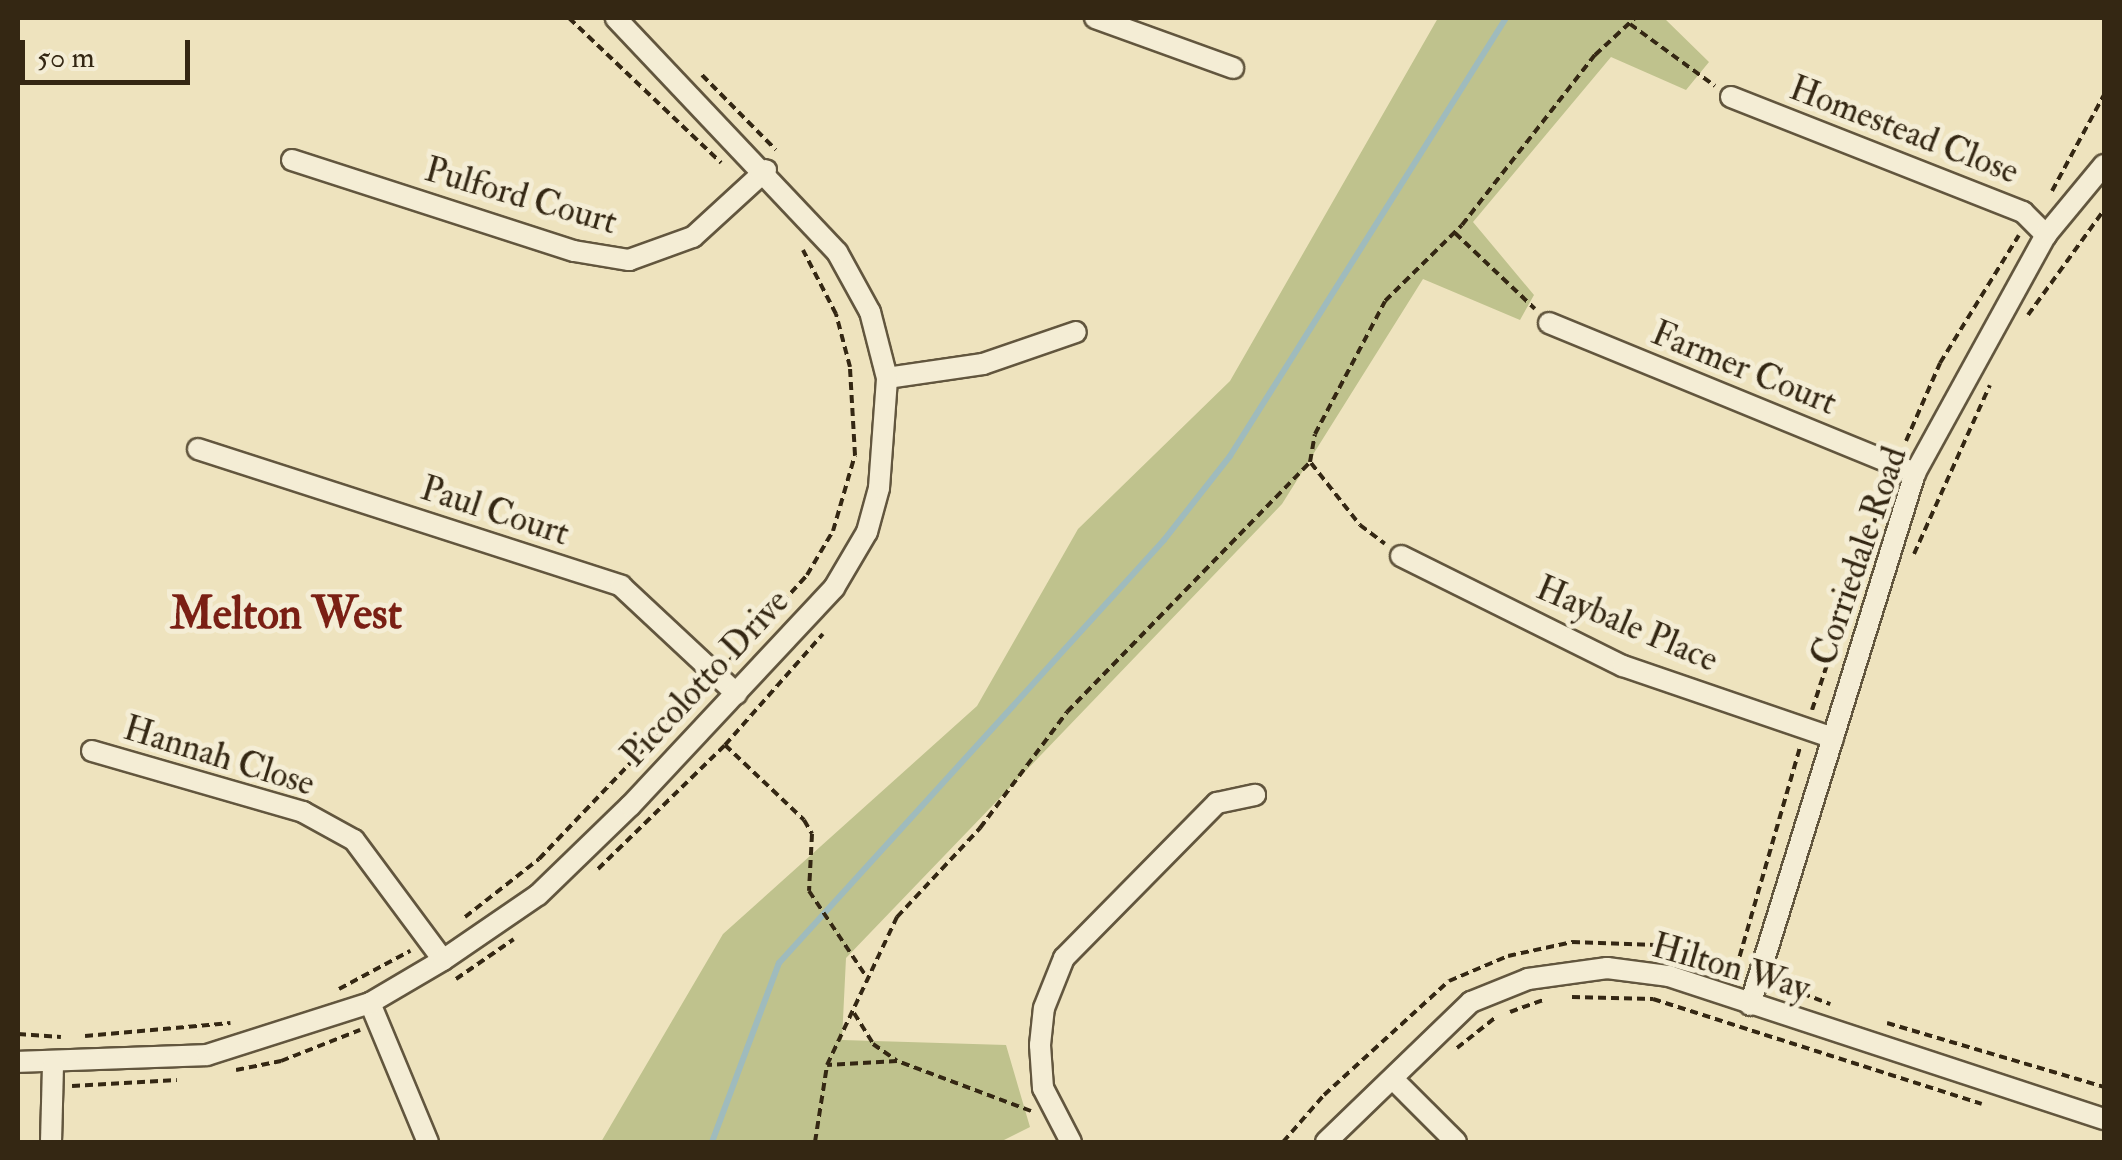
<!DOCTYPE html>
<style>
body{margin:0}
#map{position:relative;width:2122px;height:1160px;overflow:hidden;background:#eee3be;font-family:"IM FELL Double Pica",serif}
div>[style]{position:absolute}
.green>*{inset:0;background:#bfc28d}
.stream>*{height:6px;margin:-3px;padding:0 3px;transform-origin:3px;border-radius:3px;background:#9fbbbd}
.path>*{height:4px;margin-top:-2px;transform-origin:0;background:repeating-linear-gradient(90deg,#342713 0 8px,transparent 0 13px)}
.roads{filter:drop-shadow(2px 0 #62563e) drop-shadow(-2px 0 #62563e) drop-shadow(0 2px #62563e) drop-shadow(0 -2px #62563e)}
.minor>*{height:20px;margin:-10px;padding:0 10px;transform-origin:10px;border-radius:10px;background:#f4edd5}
span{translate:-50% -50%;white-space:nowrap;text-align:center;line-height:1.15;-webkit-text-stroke:10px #f4edd5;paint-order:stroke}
.street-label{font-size:35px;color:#342713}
.district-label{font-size:45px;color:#7a1f14;font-weight:700}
.frame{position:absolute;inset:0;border:20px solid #342713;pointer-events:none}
.scale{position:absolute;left:20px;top:40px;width:170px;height:45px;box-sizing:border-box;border:5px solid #342713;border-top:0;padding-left:12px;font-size:30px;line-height:35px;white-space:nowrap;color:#342713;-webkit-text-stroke:8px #f4edd5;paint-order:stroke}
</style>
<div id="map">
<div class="green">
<div style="clip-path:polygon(1438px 18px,1664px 18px,1709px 62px,1686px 90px,1611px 57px,1473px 222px,1534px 295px,1520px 320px,1423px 279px,1282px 504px,846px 958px,842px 1040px,1006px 1045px,1030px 1127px,1000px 1142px,601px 1142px,723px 934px,977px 706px,1078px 529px,1230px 381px)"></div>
</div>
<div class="stream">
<div style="left:712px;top:1142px;width:191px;rotate:-69.5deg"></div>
<div style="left:779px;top:963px;width:572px;rotate:-47.69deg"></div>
<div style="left:1164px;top:540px;width:107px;rotate:-51.8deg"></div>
<div style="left:1230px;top:456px;width:518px;rotate:-57.78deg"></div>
</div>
<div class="path">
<div style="left:569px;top:18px;width:210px;rotate:43.6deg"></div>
<div style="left:1630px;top:24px;width:105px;rotate:36.1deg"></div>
<div style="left:702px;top:75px;width:105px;rotate:45.4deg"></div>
<div style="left:2052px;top:191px;width:109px;rotate:-61.6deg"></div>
<div style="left:1455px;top:233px;width:110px;rotate:43.5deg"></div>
<div style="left:2028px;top:315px;width:130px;rotate:-54.1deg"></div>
<div style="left:1906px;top:441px;width:85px;rotate:-66.4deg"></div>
<div style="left:1940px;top:363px;width:150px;rotate:-58.3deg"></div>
<div style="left:1311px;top:463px;width:79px;rotate:51.7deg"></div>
<div style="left:1360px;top:525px;width:31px;rotate:37deg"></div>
<div style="left:1914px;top:554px;width:185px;rotate:-65.8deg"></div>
<div style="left:730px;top:660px;width:115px;rotate:-47.8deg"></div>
<div style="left:807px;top:575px;width:51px;rotate:-59.4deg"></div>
<div style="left:833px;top:531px;width:79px;rotate:-73.9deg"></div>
<div style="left:855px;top:455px;width:88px;rotate:-93.3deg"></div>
<div style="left:850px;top:367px;width:55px;rotate:-104.8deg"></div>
<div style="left:836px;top:314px;width:72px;rotate:-117.3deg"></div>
<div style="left:1812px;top:710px;width:236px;rotate:-71.7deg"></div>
<div style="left:725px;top:745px;width:109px;rotate:43.5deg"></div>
<div style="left:804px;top:820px;width:16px;rotate:60deg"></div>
<div style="left:812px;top:834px;width:57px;rotate:93deg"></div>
<div style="left:809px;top:891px;width:102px;rotate:56.2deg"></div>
<div style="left:598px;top:869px;width:177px;rotate:-44.3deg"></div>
<div style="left:725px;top:745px;width:148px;rotate:-48.6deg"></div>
<div style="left:465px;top:917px;width:94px;rotate:-38.1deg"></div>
<div style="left:539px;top:859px;width:236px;rotate:-46.4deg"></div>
<div style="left:1736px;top:969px;width:231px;rotate:-73.9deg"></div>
<div style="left:456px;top:979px;width:70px;rotate:-34.6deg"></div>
<div style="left:1778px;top:984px;width:56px;rotate:21deg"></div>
<div style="left:339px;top:989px;width:81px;rotate:-28.2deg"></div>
<div style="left:1572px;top:997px;width:81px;rotate:1.4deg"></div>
<div style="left:1653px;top:999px;width:345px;rotate:17.7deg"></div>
<div style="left:1510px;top:1012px;width:35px;rotate:-20deg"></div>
<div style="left:854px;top:1013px;width:36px;rotate:58deg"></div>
<div style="left:873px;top:1044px;width:29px;rotate:35deg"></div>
<div style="left:1887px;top:1023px;width:226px;rotate:16.4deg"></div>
<div style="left:18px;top:1034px;width:43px;rotate:4deg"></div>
<div style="left:85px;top:1036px;width:146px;rotate:-5.1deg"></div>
<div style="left:1457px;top:1048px;width:50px;rotate:-38.5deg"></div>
<div style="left:236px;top:1070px;width:46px;rotate:-11.3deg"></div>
<div style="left:281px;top:1061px;width:85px;rotate:-21.4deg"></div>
<div style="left:72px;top:1086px;width:105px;rotate:-3.3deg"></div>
<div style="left:1031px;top:1111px;width:143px;rotate:-159.5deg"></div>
<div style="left:897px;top:1061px;width:70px;rotate:176.7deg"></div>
<div style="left:827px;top:1065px;width:164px;rotate:-64.7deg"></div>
<div style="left:897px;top:917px;width:122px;rotate:-47deg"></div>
<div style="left:980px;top:828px;width:145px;rotate:-53.1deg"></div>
<div style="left:1067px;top:712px;width:349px;rotate:-45.8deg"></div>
<div style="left:1310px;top:462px;width:28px;rotate:-80deg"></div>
<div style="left:1315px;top:434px;width:150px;rotate:-62.2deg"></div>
<div style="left:1385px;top:301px;width:108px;rotate:-44.6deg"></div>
<div style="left:1462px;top:225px;width:216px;rotate:-52deg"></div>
<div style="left:1595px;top:55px;width:54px;rotate:-42.8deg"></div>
<div style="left:815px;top:1142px;width:78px;rotate:-81.1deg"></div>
<div style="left:1283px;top:1142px;width:62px;rotate:-48.9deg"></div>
<div style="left:1324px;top:1095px;width:169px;rotate:-42.4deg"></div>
<div style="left:1449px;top:981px;width:64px;rotate:-23deg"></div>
<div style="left:1508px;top:956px;width:66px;rotate:-12.3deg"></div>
<div style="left:1572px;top:942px;width:84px;rotate:2deg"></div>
<div style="left:1656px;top:945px;width:84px;rotate:16.5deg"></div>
</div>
<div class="roads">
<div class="minor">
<div style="left:1095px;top:18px;width:147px;rotate:19.9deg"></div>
<div style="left:1731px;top:97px;width:314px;rotate:21.5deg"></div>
<div style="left:2023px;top:212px;width:33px;rotate:45deg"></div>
<div style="left:292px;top:160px;width:296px;rotate:17.9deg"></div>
<div style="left:574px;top:251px;width:56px;rotate:9.3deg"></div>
<div style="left:629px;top:260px;width:68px;rotate:-19.8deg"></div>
<div style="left:693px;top:237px;width:99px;rotate:-42.5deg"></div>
<div style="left:1549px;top:323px;width:396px;rotate:22.3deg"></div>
<div style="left:887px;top:378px;width:97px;rotate:-8.3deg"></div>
<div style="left:983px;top:364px;width:98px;rotate:-19deg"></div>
<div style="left:198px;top:449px;width:445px;rotate:17.9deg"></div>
<div style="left:621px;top:586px;width:158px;rotate:43deg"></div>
<div style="left:1401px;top:556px;width:248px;rotate:26.4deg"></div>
<div style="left:1623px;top:666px;width:222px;rotate:18.9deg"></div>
<div style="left:92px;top:751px;width:220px;rotate:16.1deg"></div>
<div style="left:303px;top:812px;width:58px;rotate:28.8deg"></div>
<div style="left:354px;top:840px;width:149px;rotate:53.4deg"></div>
<div style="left:370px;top:1003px;width:151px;rotate:67.4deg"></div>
<div style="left:1750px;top:1005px;width:557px;rotate:-72.77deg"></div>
<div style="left:1915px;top:473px;width:272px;rotate:-61.2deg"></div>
<div style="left:2046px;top:235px;width:91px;rotate:-50.4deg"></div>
<div style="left:18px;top:1062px;width:189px;rotate:-2.1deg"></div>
<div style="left:207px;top:1055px;width:171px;rotate:-17.7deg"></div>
<div style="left:370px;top:1003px;width:85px;rotate:-30.5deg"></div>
<div style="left:443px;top:960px;width:115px;rotate:-34.4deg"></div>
<div style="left:538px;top:895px;width:128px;rotate:-44.1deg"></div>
<div style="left:630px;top:806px;width:299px;rotate:-46.9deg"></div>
<div style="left:834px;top:588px;width:65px;rotate:-59.5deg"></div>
<div style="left:867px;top:532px;width:46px;rotate:-74.7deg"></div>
<div style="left:879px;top:488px;width:110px;rotate:-85.8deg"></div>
<div style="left:887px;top:378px;width:68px;rotate:-104.4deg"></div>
<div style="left:870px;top:312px;width:68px;rotate:-118.8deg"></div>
<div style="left:837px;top:252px;width:322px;rotate:-133.4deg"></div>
<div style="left:1393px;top:1079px;width:89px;rotate:45deg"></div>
<div style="left:51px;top:1142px;width:78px;rotate:-88.5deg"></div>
<div style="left:1071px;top:1142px;width:61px;rotate:-117.4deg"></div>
<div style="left:1043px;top:1088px;width:43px;rotate:-94deg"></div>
<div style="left:1040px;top:1045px;width:37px;rotate:-84deg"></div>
<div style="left:1044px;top:1008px;width:54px;rotate:-68.2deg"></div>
<div style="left:1064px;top:958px;width:218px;rotate:-45.4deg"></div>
<div style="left:1217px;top:803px;width:39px;rotate:-12deg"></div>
<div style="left:1326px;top:1142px;width:202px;rotate:-44deg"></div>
<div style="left:1471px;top:1002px;width:61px;rotate:-22deg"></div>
<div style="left:1528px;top:979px;width:80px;rotate:-7.9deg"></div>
<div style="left:1607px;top:968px;width:63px;rotate:7.4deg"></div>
<div style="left:1669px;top:976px;width:458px;rotate:18.2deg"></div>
</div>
</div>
<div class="street-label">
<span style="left:1904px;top:130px;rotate:21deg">Homestead Close</span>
<span style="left:521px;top:196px;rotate:16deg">Pulford Court</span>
<span style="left:1744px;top:368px;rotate:22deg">Farmer Court</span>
<span style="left:495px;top:511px;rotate:18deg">Paul Court</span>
<span style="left:1859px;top:556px;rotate:-71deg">Corriedale Road</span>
<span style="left:1627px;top:624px;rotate:23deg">Haybale Place</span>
<span style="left:705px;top:678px;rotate:-47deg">Piccolotto Drive</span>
<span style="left:219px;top:756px;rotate:17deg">Hannah Close</span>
<span style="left:1731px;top:967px;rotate:16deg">Hilton Way</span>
</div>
<div class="district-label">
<span style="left:286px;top:615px">Melton West</span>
</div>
<div class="frame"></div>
<div class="scale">50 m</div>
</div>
